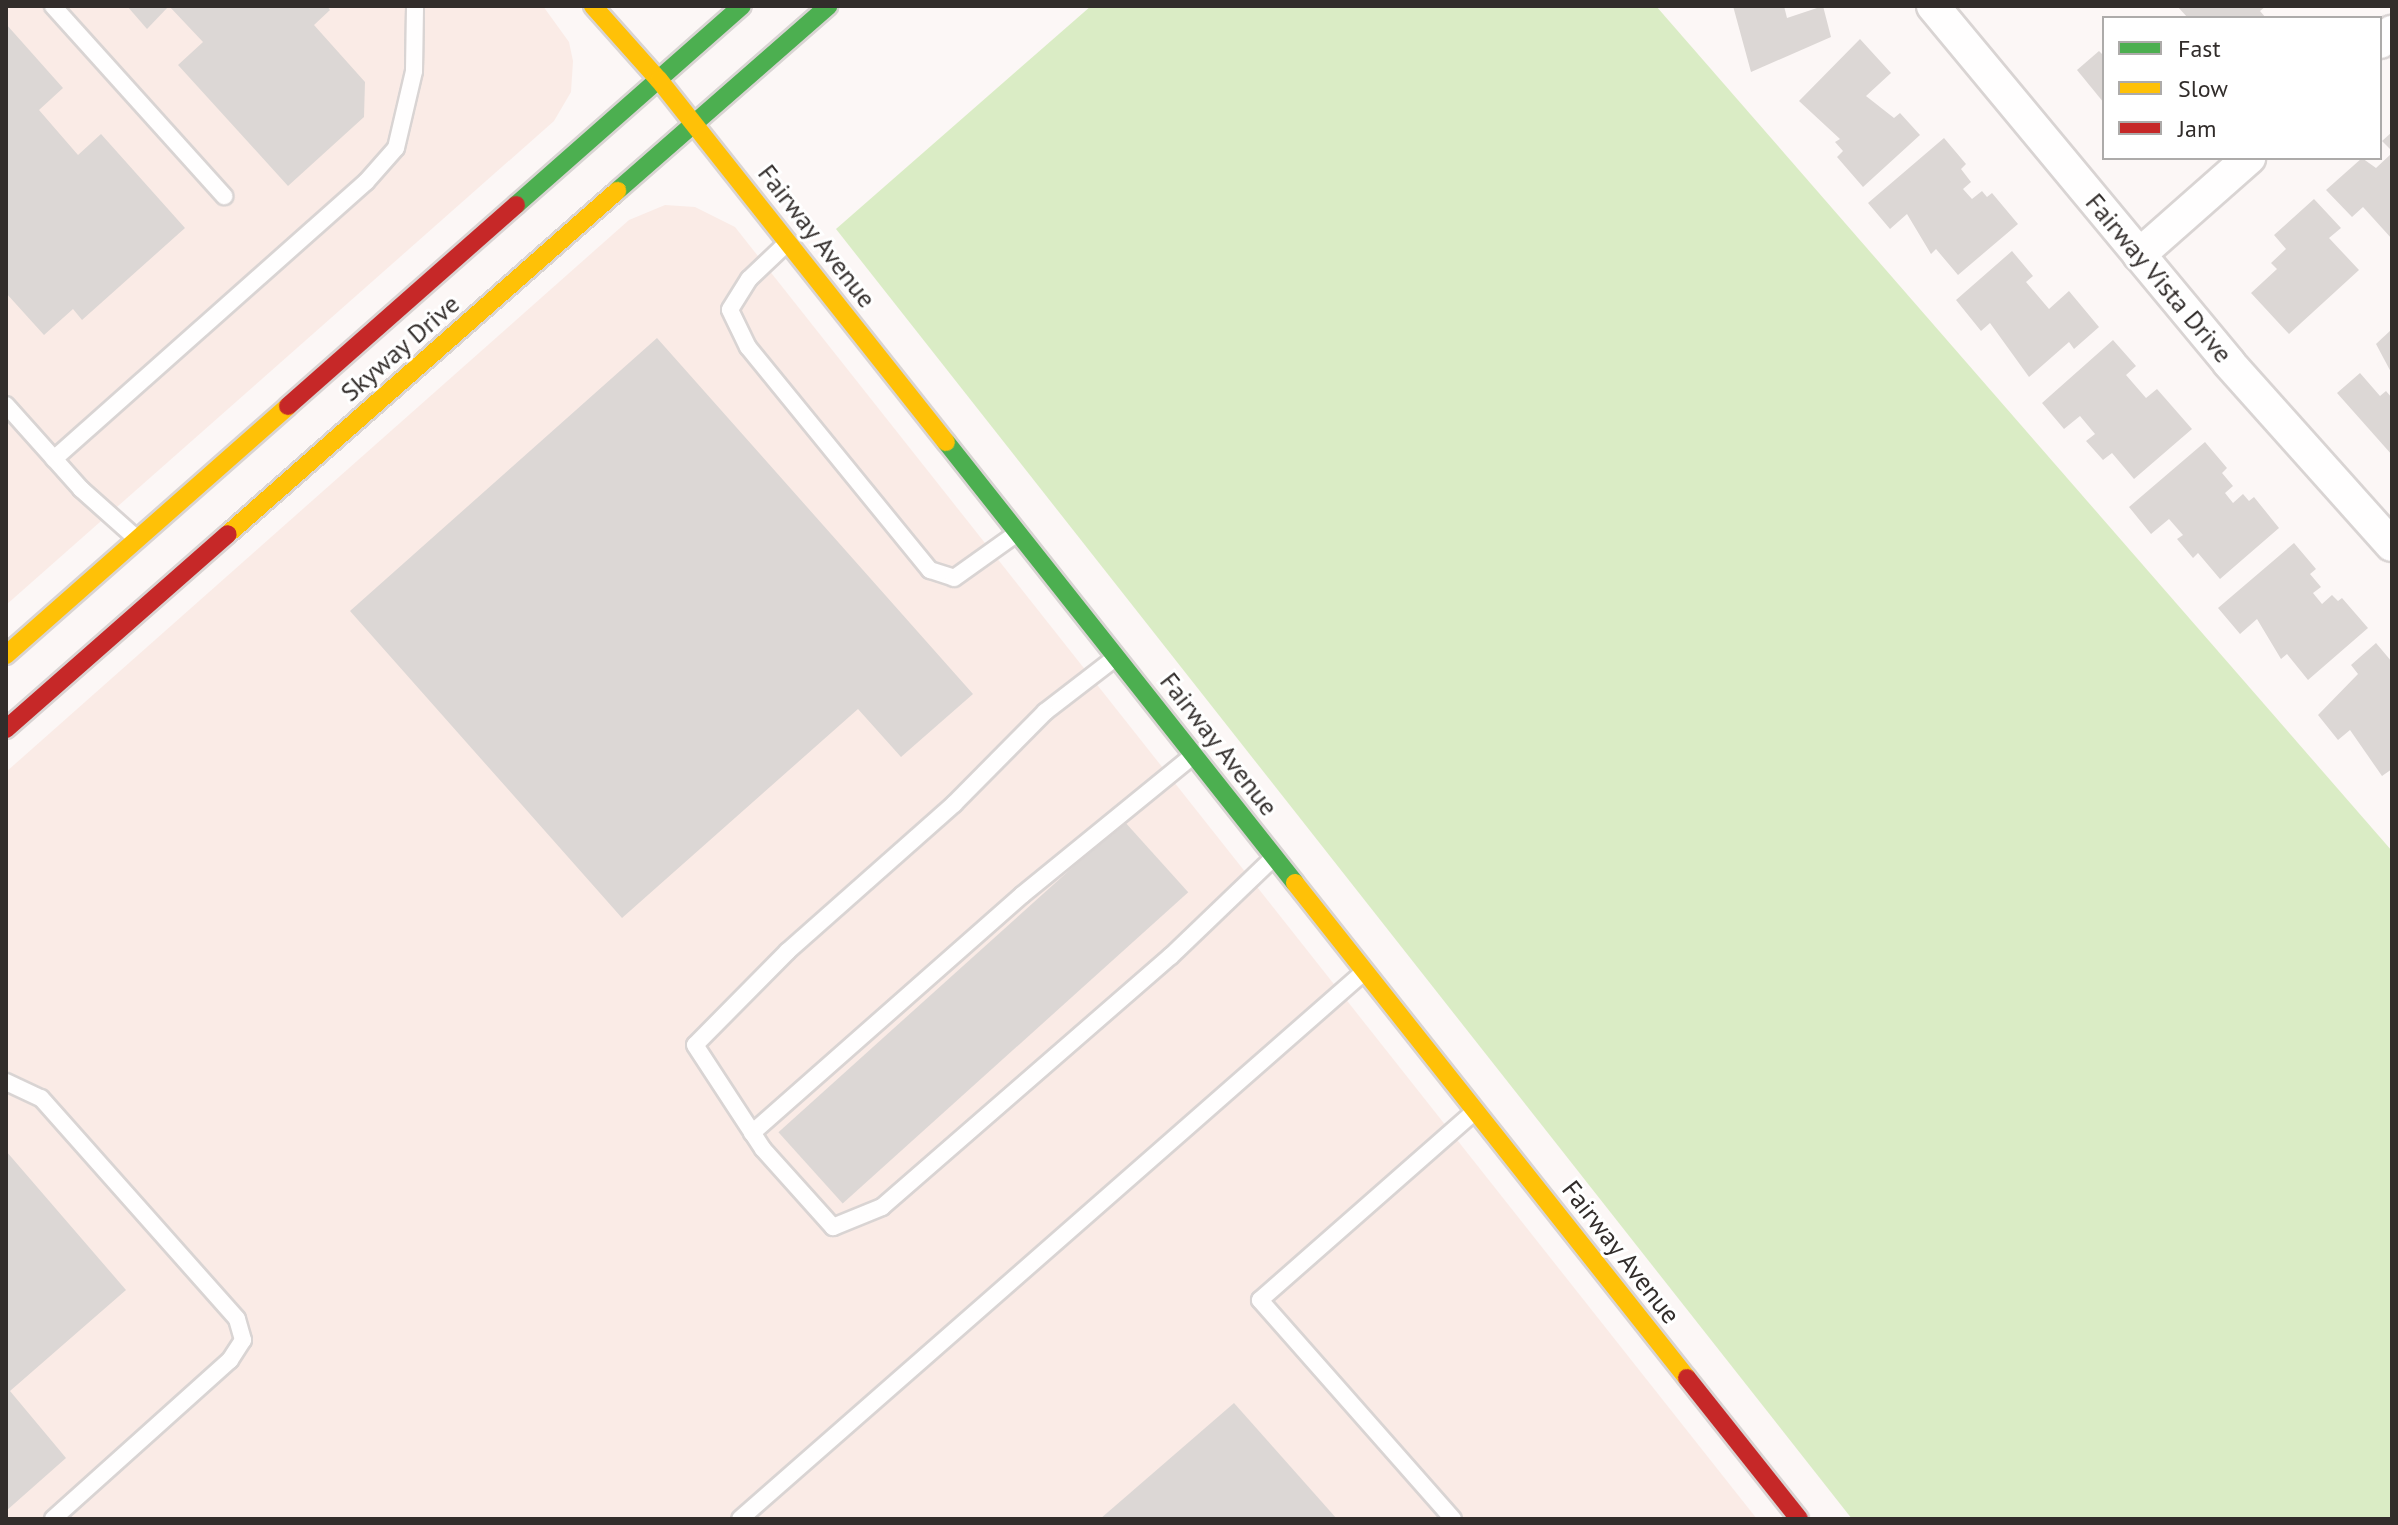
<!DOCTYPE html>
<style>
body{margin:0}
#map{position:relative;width:2398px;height:1525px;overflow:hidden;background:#fcf7f6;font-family:"PT Sans",sans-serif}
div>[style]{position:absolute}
.built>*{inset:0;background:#faebe6}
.green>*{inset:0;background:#daecc5}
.building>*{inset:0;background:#dcd7d5;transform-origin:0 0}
.roads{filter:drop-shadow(2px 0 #d9d4d3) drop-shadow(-2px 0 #d9d4d3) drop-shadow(0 2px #d9d4d3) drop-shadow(0 -2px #d9d4d3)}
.lane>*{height:16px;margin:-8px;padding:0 8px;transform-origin:8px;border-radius:8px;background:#fffefe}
.street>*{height:32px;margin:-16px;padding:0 16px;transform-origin:16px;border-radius:16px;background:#fffefe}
.fast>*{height:18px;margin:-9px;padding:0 9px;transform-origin:9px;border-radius:9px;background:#4caf50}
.slow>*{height:18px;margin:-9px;padding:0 9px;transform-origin:9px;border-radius:9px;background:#ffc107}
.jam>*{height:18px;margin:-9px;padding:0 9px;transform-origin:9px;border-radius:9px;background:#c62828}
span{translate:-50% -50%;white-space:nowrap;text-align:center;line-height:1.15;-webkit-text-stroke:6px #fff;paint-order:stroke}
.street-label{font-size:26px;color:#322d2b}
.frame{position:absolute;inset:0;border:8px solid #322d2b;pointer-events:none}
.legend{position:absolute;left:2102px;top:16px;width:280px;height:144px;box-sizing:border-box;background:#fff;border:2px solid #adabaa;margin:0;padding:10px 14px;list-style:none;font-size:24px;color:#322d2b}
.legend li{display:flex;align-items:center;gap:16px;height:40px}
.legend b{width:40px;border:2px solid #adabaa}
</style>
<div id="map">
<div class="built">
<div style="clip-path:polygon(6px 6px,543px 6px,569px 42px,573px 61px,571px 92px,554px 121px,6px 605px)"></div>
<div style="clip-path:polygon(665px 205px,695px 207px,735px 227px,1757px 1519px,6px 1519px,6px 772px,629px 220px)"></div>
</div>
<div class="green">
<div style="clip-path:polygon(1091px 6px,1656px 6px,2392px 851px,2392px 1519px,1852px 1519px,836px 229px)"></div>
</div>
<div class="building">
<div style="clip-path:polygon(127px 6px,169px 6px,147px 29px)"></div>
<div style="clip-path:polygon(169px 6px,327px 6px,330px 10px,314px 25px,365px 82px,364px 117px,288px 186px,178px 65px,203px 42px)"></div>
<div style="clip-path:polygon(1733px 6px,1784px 6px,1787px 18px,1823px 6px,1831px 37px,1751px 72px)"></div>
<div style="clip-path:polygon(2177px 6px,2266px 6px,2260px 11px,2266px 18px,2188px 18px)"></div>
<div style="clip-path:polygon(6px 24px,63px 88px,39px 110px,78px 155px,101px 134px,185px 228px,82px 320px,73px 309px,44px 335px,6px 293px)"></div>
<div style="clip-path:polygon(1860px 39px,1891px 73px,1866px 96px,1894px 118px,1900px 113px,1920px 135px,1863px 187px,1837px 157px,1843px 151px,1835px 142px,1840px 139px,1799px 101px)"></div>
<div style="clip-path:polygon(2099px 51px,2104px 56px,2104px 103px,2077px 70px)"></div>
<div style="clip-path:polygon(2392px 132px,2392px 151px,2382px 141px)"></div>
<div style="clip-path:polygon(1944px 138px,1966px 164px,1961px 169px,1971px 182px,1963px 189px,1972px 199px,1982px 191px,1987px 197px,1992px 193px,2018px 224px,1958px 275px,1936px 249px,1931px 254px,1907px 214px,1890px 229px,1868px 203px)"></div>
<div style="clip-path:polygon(2392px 153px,2392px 239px,2363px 207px,2352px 217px,2326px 190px,2362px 158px,2376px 168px)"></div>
<div style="clip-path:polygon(2314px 199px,2341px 228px,2329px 238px,2359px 270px,2289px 334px,2251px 293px,2277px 269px,2271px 263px,2286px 249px,2274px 235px)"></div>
<div style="clip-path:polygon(2012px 251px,2033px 276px,2026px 282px,2049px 309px,2069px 291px,2099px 327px,2074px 349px,2069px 342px,2029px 377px,1990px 323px,1981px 331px,1956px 300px)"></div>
<div style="clip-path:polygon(2392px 329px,2392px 374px,2376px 344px)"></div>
<div style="clip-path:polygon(657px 338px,973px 694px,901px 757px,858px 709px,622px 918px,350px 611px)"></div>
<div style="clip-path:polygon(2113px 340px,2136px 366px,2126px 375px,2146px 398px,2157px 389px,2192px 429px,2134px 479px,2112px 453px,2103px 460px,2086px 441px,2095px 434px,2080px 416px,2064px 429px,2042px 403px)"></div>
<div style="clip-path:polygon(2360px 373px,2380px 396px,2386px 391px,2392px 398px,2392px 455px,2337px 393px)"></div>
<div style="clip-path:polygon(2205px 442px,2227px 468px,2222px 473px,2233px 486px,2225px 493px,2233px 503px,2243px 494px,2249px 501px,2254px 497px,2279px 528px,2220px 579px,2198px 553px,2193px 558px,2177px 539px,2183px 535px,2169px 519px,2151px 534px,2129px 507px)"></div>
<div style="clip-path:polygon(2294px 543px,2316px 569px,2310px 574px,2321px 587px,2313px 593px,2322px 604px,2332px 595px,2338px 601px,2342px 598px,2368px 628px,2308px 680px,2287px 654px,2281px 659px,2257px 619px,2240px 634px,2218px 608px)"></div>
<div style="clip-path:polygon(2376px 643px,2392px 662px,2392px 769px,2382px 776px,2350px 730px,2338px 740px,2318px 715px,2358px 674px,2351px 665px)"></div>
<div style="left:1124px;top:821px;width:96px;height:465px;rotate:48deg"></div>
<div style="clip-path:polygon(6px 1151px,126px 1290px,10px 1391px,66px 1458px,6px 1511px)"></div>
<div style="clip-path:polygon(1234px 1403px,1337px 1519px,1100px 1519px)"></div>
</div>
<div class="roads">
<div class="lane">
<div style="left:53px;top:6px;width:256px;rotate:48deg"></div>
<div style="left:787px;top:243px;width:52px;rotate:136.5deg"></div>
<div style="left:749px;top:279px;width:36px;rotate:122deg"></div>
<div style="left:730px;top:310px;width:41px;rotate:64.1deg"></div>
<div style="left:748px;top:347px;width:288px;rotate:50.8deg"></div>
<div style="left:930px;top:570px;width:25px;rotate:18deg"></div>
<div style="left:954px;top:578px;width:77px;rotate:-35.5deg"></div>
<div style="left:6px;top:405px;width:113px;rotate:48.2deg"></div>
<div style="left:81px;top:489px;width:74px;rotate:41.7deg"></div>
<div style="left:54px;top:459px;width:417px;rotate:-41.6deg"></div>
<div style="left:366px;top:182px;width:45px;rotate:-48.6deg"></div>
<div style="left:396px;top:148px;width:79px;rotate:-76.8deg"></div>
<div style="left:414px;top:71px;width:65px;rotate:-89.1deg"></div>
<div style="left:1115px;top:658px;width:88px;rotate:142.4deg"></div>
<div style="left:1045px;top:712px;width:129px;rotate:134.7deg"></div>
<div style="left:954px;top:804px;width:222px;rotate:138.5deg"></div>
<div style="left:788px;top:951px;width:132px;rotate:134.7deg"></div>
<div style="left:695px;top:1045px;width:124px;rotate:56.8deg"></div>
<div style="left:763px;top:1149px;width:105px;rotate:48.1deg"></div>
<div style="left:833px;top:1227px;width:53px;rotate:-22.2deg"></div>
<div style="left:882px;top:1207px;width:383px;rotate:-41deg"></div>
<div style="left:1171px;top:956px;width:140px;rotate:-43.8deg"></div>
<div style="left:6px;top:1082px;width:38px;rotate:25deg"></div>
<div style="left:41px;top:1098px;width:295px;rotate:48.4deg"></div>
<div style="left:237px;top:1319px;width:22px;rotate:74deg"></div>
<div style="left:243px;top:1340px;width:24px;rotate:123deg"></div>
<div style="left:230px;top:1360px;width:238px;rotate:138.1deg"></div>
<div style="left:752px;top:1133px;width:360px;rotate:-41.4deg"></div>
<div style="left:1022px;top:895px;width:218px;rotate:-39.2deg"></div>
<div style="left:740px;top:1519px;width:830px;rotate:-41.24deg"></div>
<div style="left:1453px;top:1519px;width:292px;rotate:-131.4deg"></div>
<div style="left:1260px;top:1300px;width:286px;rotate:-41.3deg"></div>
</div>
<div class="street">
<div style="left:1933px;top:6px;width:464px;rotate:50.3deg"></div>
<div style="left:2229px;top:363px;width:244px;rotate:48.2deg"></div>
<div style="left:2380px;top:42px;width:16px;rotate:-40deg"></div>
<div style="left:2139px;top:255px;width:147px;rotate:-41.4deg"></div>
</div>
<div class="fast">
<div style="left:617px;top:191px;width:281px;rotate:-41.2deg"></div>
<div style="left:516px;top:205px;width:301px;rotate:-41.4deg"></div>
<div style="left:946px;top:442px;width:562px;rotate:51.64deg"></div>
</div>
<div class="slow">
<div style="left:593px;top:6px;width:99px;rotate:48.3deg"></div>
<div style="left:659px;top:80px;width:462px;rotate:51.6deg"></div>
<div style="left:228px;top:534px;width:519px;rotate:-41.4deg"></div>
<div style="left:6px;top:655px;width:376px;rotate:-41.4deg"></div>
<div style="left:1295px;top:883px;width:631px;rotate:51.62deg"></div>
</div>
<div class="jam">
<div style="left:288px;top:406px;width:304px;rotate:-41.4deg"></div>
<div style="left:6px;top:729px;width:295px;rotate:-41.3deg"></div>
<div style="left:1687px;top:1378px;width:180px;rotate:51.5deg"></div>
</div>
</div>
<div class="street-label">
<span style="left:817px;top:236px;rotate:52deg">Fairway Avenue</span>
<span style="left:2159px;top:278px;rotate:50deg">Fairway Vista Drive</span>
<span style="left:400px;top:348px;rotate:-41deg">Skyway Drive</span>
<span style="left:1219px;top:744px;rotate:52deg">Fairway Avenue</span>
<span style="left:1621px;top:1252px;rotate:52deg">Fairway Avenue</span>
</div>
<div class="frame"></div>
<ul class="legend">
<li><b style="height:10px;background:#4caf50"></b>Fast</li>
<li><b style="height:10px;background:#ffc107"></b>Slow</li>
<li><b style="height:10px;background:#c62828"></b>Jam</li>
</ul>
</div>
